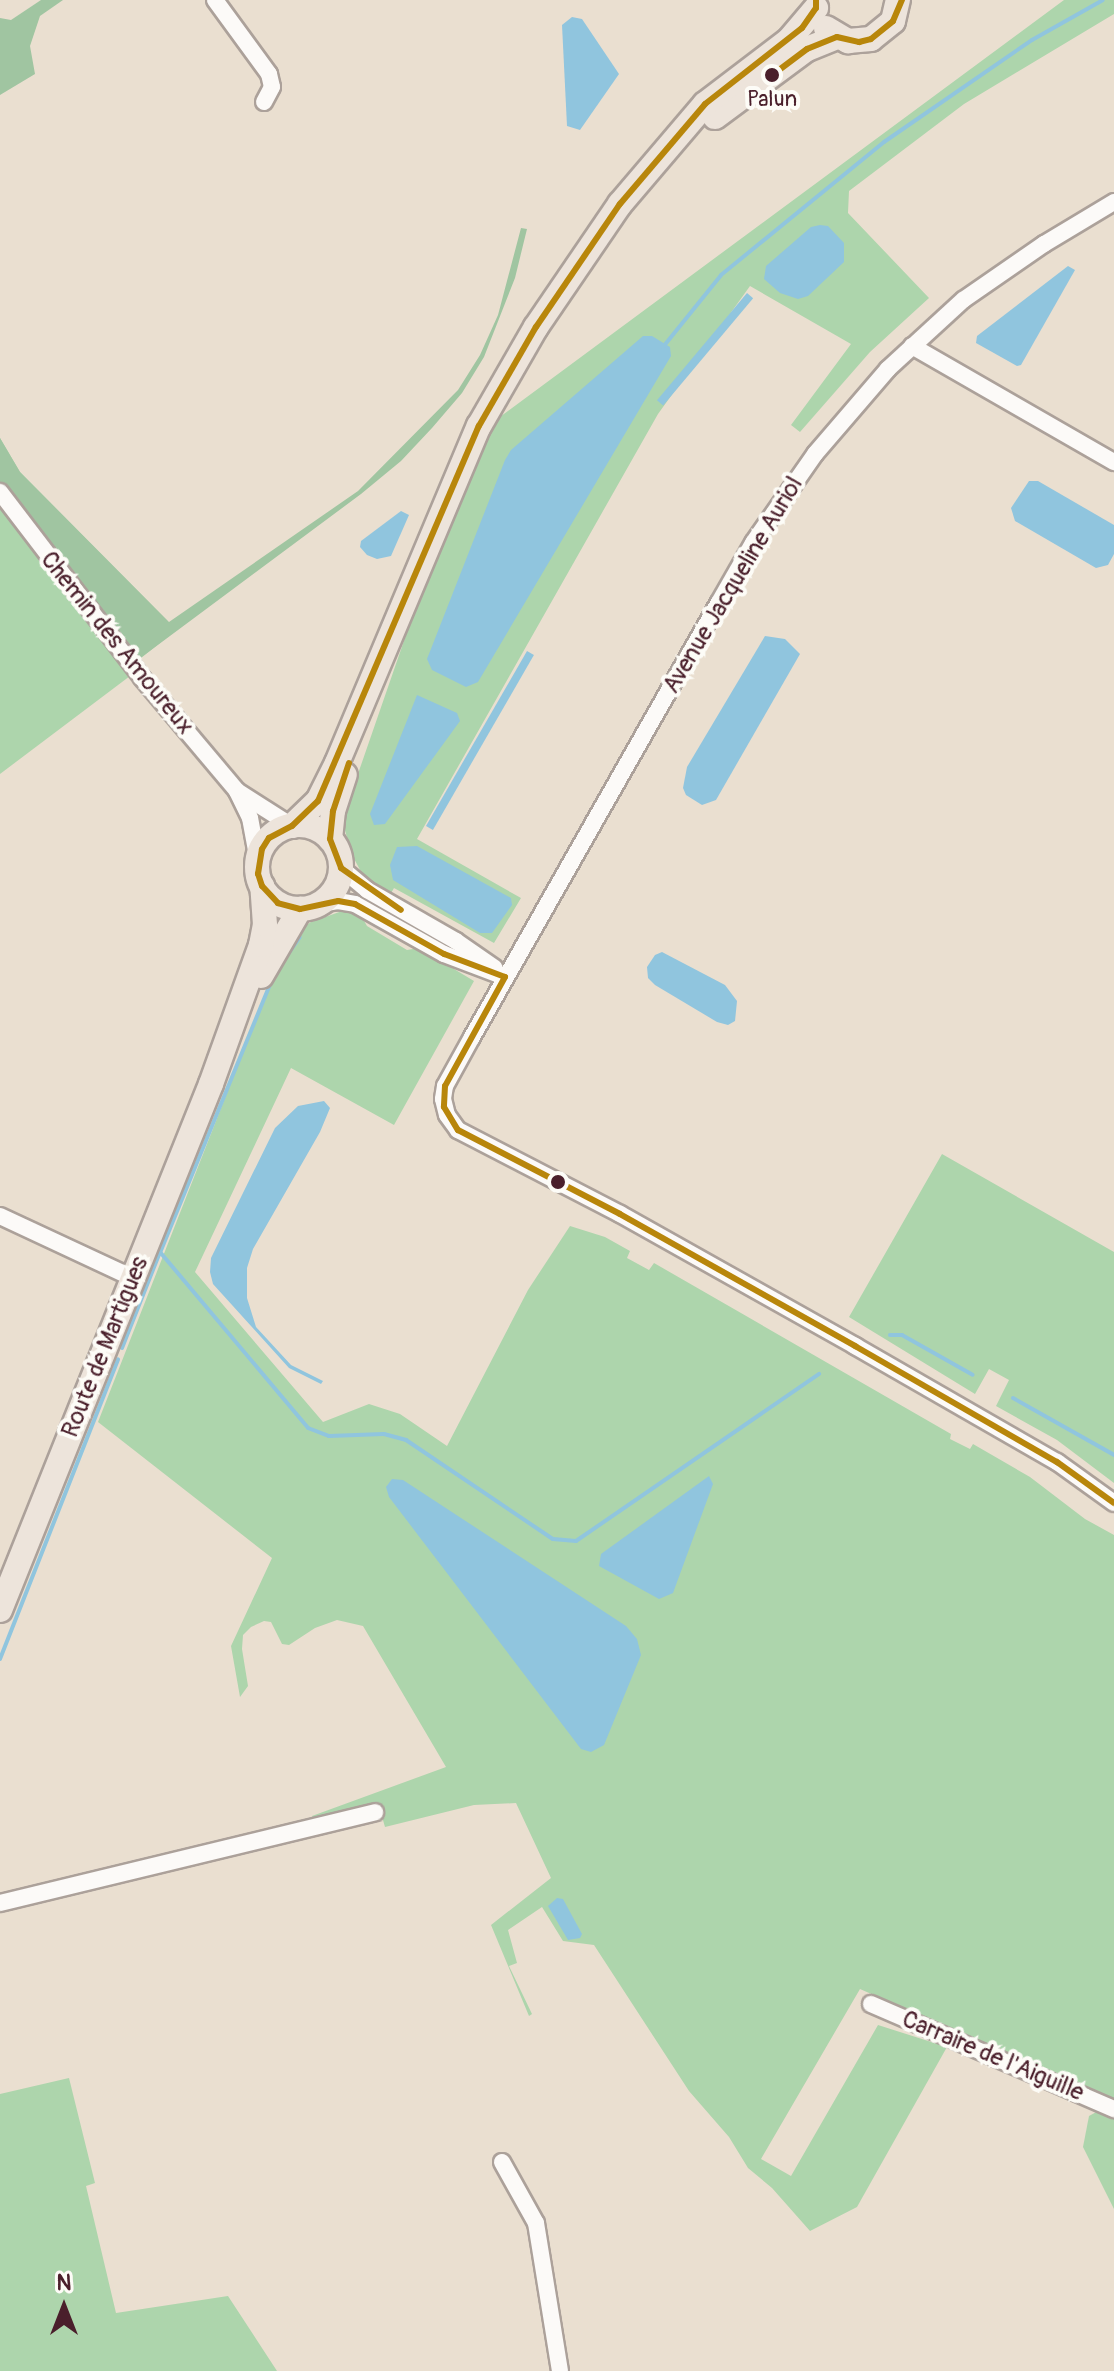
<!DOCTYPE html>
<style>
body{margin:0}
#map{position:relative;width:1114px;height:2371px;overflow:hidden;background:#eadfd0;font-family:Pangolin,sans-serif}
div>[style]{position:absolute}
.green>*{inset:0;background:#add5ac}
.forest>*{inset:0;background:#a0c5a1}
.water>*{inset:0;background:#90c5de;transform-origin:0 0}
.stream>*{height:4px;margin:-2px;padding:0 2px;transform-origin:2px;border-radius:2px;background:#90c5de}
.roads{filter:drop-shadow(2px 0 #aca19a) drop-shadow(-2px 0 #aca19a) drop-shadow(0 2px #aca19a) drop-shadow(0 -2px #aca19a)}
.street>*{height:16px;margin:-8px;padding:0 8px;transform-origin:8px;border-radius:8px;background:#fcfaf8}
.primary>*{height:24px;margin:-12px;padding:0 12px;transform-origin:12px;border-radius:12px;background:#ede4db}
.primary>.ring{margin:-12px;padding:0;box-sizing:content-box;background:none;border:24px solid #ede4db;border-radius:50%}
.bus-1>*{height:6px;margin:-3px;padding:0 3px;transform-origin:3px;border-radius:3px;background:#b8860b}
.dots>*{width:22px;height:22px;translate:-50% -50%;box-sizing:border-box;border:4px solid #fdfcf7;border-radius:50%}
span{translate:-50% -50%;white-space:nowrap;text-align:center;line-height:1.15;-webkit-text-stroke:8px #fdfcf7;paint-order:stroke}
.bus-label{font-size:22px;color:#4a1f2b}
.street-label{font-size:24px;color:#4a1f2b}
.north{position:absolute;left:24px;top:2267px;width:80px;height:80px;-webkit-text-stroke:6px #fdfcf7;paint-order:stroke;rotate:0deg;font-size:22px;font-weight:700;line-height:32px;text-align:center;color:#4a1f2b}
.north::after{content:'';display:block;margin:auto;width:28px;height:36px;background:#4a1f2b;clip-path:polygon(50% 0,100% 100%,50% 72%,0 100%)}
</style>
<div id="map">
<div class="green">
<div style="clip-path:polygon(1064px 0,1114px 0,1114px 14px,964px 104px,849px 191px,848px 213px,929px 298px,870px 352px,800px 432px,791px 425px,851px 344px,750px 286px,658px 414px,417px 839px,521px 898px,494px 943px,394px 888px,390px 895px,365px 879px,352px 855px,342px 820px,433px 557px,493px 422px)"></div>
<div style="clip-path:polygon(0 438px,20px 472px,176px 630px,136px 662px,130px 676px,0 774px)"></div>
<div style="clip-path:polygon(345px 910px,359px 912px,367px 926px,407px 950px,419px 948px,474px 981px,394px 1125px,291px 1068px,195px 1272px,323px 1422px,369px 1404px,400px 1414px,447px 1446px,528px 1290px,570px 1226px,605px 1237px,630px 1251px,627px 1258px,649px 1270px,654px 1263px,951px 1434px,950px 1439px,970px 1449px,973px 1444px,1030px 1477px,1085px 1519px,1114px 1535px,1114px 2101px,860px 1989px,761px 2159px,791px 2176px,878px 2025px,947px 2047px,857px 2207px,810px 2231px,772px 2188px,748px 2168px,729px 2137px,689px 2091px,594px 1945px,563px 1941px,542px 1907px,508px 1930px,517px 1963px,509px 1966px,532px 2014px,529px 2016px,491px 1925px,551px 1878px,516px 1803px,474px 1805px,385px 1827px,378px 1803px,313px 1819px,312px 1816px,446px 1767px,363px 1626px,337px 1620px,315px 1628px,289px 1645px,282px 1644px,271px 1622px,264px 1621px,251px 1627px,243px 1635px,242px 1649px,248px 1686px,240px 1697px,231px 1646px,272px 1558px,98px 1422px,276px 968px,294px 933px,311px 922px)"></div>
<div style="clip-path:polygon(942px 1154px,1114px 1252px,1114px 1483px,1057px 1440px,996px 1406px,1009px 1380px,989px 1369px,975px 1394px,849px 1317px)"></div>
<div style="clip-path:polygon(69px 2078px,95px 2183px,86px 2186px,116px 2313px,228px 2296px,277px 2371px,0 2371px,0 2094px)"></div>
<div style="clip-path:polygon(1100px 2110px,1114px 2117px,1114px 2209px,1083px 2147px,1089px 2116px)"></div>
</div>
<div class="forest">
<div style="clip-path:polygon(41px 0,63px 0,40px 16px,30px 46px,35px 74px,0 95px,0 18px,11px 20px)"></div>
<div style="clip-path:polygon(521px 228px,527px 229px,515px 278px,484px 357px,462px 393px,432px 428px,401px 461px,361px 494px,135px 662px,0 485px,0 438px,20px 472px,169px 622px,358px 491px,458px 390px,480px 355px,498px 315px)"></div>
</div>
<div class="water">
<div style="clip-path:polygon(572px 17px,582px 19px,619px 74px,580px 130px,567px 126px,562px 25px)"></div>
<div style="clip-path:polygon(820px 225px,828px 226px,844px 243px,844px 262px,808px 296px,798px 299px,780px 293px,764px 279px,766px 266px,811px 227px)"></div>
<div style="clip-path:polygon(1068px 266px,1075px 270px,1021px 365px,1017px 366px,976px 343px,977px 336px)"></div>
<div style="left:747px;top:293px;width:8px;height:140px;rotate:40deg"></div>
<div style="clip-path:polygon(643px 336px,652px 336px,670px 347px,671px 356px,478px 682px,466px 687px,432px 670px,427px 659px,505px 460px,511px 450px)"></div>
<div style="clip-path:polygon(1029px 481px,1038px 481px,1114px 525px,1114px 554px,1108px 565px,1096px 568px,1015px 521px,1011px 508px)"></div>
<div style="clip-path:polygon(401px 511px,409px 515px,391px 556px,377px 559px,367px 555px,360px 547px,361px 541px)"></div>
<div style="clip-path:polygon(765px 636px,785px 639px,800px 654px,716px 800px,702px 805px,686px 795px,683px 788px,687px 767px)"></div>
<div style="left:527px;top:651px;width:8px;height:202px;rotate:30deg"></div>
<div style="clip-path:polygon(417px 695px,457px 713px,460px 721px,385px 824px,374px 825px,370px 814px)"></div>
<div style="clip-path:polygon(417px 846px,511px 898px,512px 905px,492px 933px,480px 933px,393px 880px,390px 865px,397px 847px)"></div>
<div style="clip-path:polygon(662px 952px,725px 985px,737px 1001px,735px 1021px,728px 1025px,717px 1022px,655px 985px,648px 978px,647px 967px,655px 955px)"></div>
<div style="clip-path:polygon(324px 1101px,330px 1108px,320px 1132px,253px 1249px,247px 1268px,247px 1298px,256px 1327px,291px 1365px,323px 1381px,321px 1384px,289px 1368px,213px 1284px,210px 1272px,211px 1258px,275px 1128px,298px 1106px)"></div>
<div style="clip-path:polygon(709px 1476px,713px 1484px,673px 1593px,659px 1599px,599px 1566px,601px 1554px)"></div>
<div style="clip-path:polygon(392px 1479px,403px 1480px,626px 1626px,637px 1639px,641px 1655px,604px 1745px,591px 1752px,581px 1749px,389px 1497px,386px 1487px)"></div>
<div style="clip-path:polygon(557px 1898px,563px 1899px,582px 1934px,580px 1938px,568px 1940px,548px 1906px)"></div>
</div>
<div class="stream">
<div style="left:663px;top:347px;width:92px;rotate:-51.1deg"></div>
<div style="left:721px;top:275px;width:210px;rotate:-39.2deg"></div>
<div style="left:884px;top:142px;width:180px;rotate:-34.6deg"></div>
<div style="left:1032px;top:40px;width:81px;rotate:-29.4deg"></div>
<div style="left:283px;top:961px;width:29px;rotate:-55deg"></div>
<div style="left:271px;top:982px;width:292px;rotate:112.3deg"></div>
<div style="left:160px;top:1252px;width:230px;rotate:49.9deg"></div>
<div style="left:308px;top:1428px;width:22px;rotate:21deg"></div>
<div style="left:329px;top:1436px;width:55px;rotate:-2.1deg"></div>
<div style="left:384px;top:1434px;width:23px;rotate:15deg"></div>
<div style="left:406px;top:1440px;width:177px;rotate:34deg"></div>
<div style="left:553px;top:1539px;width:23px;rotate:5deg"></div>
<div style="left:576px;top:1541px;width:295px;rotate:-34.5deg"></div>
<div style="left:890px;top:1335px;width:12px"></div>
<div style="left:902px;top:1335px;width:81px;rotate:29.4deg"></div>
<div style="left:122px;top:1348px;width:103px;rotate:-68.4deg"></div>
<div style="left:1013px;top:1398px;width:116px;rotate:29.4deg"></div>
<div style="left:0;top:1659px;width:322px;rotate:-68.5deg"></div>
</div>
<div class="roads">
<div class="street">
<div style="left:215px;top:0;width:92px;rotate:53.9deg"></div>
<div style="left:269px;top:74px;width:13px;rotate:77deg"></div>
<div style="left:272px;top:87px;width:17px;rotate:118deg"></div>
<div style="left:1114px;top:202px;width:82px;rotate:149deg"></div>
<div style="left:1044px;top:244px;width:98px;rotate:145.3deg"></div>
<div style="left:963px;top:300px;width:102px;rotate:137.4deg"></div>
<div style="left:888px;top:369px;width:112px;rotate:130.7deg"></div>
<div style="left:815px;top:454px;width:108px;rotate:124.9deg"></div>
<div style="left:753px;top:543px;width:70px;rotate:119.8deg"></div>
<div style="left:718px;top:604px;width:498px;rotate:119.6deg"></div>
<div style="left:472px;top:1037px;width:56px;rotate:118.9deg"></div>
<div style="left:445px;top:1086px;width:13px;rotate:99deg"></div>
<div style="left:443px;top:1099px;width:16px;rotate:76deg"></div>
<div style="left:447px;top:1115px;width:19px;rotate:54deg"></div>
<div style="left:458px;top:1130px;width:182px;rotate:27.4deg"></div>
<div style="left:620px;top:1214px;width:270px;rotate:29.3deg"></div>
<div style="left:855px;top:1346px;width:233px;rotate:29.9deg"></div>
<div style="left:1057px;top:1462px;width:70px;rotate:35.7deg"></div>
<div style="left:912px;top:346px;width:233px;rotate:29.9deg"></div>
<div style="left:0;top:492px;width:234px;rotate:52.6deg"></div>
<div style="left:142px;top:678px;width:148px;rotate:49.9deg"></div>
<div style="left:258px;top:861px;width:44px;rotate:-100.5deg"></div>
<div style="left:250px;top:818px;width:30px;rotate:-116deg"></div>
<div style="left:237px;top:791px;width:65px;rotate:32.5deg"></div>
<div style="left:341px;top:868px;width:34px;rotate:40deg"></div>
<div style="left:367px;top:890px;width:103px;rotate:29.8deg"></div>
<div style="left:456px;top:941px;width:47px;rotate:34.7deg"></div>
<div style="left:320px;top:904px;width:18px;rotate:-9deg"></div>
<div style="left:338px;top:901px;width:17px;rotate:10deg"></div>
<div style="left:355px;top:904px;width:102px;rotate:29.3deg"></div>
<div style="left:444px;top:954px;width:65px;rotate:20.7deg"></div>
<div style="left:0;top:1216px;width:147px;rotate:25deg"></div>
<div style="left:0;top:1903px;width:386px;rotate:-13.6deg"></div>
<div style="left:871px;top:2004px;width:265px;rotate:23.4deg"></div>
<div style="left:502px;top:2162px;width:70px;rotate:60.9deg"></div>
<div style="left:536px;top:2223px;width:150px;rotate:80.8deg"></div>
</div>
<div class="primary">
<div style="left:826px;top:28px;width:26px;rotate:31deg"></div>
<div style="left:848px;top:41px;width:23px;rotate:-5deg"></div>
<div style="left:871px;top:39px;width:28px;rotate:-39deg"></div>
<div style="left:893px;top:21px;width:22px;rotate:-77deg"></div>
<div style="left:715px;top:117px;width:114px;rotate:-36.5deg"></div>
<div style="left:807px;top:49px;width:32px;rotate:-22deg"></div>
<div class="ring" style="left:257px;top:825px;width:60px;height:60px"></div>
<div style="left:292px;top:826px;width:36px;rotate:-44deg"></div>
<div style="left:318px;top:801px;width:42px;rotate:-63.4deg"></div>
<div style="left:337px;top:763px;width:366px;rotate:-67.2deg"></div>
<div style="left:479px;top:426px;width:114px;rotate:-60.1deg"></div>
<div style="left:536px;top:327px;width:149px;rotate:-55.7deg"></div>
<div style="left:620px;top:204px;width:131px;rotate:-49.6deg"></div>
<div style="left:705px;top:104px;width:106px;rotate:-37.3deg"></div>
<div style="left:789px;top:40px;width:42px;rotate:-49.8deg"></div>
<div style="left:330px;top:839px;width:28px;rotate:-84deg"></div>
<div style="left:333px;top:811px;width:38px;rotate:-72deg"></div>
<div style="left:261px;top:976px;width:78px;rotate:-59.8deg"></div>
<div style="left:0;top:1610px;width:567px;rotate:-68.14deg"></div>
<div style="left:211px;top:1084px;width:148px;rotate:-70.2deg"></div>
<div style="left:261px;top:945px;width:20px;rotate:-79deg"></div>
<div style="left:265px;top:925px;width:39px;rotate:-94deg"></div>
</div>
</div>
<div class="bus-1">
<div style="left:771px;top:76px;width:45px;rotate:-36.9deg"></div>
<div style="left:807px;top:49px;width:32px;rotate:-22deg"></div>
<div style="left:837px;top:37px;width:23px;rotate:13deg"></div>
<div style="left:859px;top:42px;width:12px;rotate:-14deg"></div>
<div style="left:871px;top:39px;width:28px;rotate:-39deg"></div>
<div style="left:893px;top:21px;width:23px;rotate:-67deg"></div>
<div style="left:349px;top:763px;width:51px;rotate:108.4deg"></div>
<div style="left:333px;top:811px;width:28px;rotate:96deg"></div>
<div style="left:330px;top:839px;width:31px;rotate:69deg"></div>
<div style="left:341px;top:868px;width:73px;rotate:35deg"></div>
<div style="left:505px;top:977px;width:65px;rotate:-159.3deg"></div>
<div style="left:444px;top:954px;width:102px;rotate:-150.7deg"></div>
<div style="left:355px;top:904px;width:17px;rotate:-170deg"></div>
<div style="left:338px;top:901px;width:39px;rotate:168deg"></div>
<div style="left:300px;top:909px;width:23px;rotate:-165deg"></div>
<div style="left:278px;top:903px;width:23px;rotate:-133deg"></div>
<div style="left:262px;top:886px;width:13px;rotate:-108deg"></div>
<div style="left:258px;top:874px;width:25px;rotate:-81deg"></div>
<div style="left:262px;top:849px;width:13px;rotate:-58deg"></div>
<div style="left:269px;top:838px;width:26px;rotate:-28deg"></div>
<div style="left:292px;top:826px;width:36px;rotate:-44deg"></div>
<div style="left:318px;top:801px;width:408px;rotate:-66.8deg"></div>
<div style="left:479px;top:426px;width:114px;rotate:-60.1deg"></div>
<div style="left:536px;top:327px;width:149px;rotate:-55.7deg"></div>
<div style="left:620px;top:204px;width:131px;rotate:-49.6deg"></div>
<div style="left:705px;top:104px;width:123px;rotate:-38.1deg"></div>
<div style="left:802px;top:28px;width:24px;rotate:-55deg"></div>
<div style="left:816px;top:8px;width:8px;rotate:-90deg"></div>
<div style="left:505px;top:977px;width:124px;rotate:118.8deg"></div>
<div style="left:445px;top:1086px;width:21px;rotate:93deg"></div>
<div style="left:444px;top:1107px;width:27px;rotate:59deg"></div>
<div style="left:458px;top:1130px;width:182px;rotate:27.4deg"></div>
<div style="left:620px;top:1214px;width:270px;rotate:29.3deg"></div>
<div style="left:855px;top:1346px;width:233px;rotate:29.9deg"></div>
<div style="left:1057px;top:1462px;width:70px;rotate:35.7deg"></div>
</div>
<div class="dots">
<div style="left:772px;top:75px;background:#4a1f2b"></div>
<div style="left:558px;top:1182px;background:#4a1f2b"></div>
</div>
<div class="bus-label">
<span style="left:772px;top:100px">Palun</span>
</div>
<div class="street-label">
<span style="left:733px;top:585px;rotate:-59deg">Avenue Jacqueline Auriol</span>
<span style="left:117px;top:643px;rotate:51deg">Chemin des Amoureux</span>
<span style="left:105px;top:1347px;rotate:-68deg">Route de Martigues</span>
<span style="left:993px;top:2056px;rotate:23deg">Carraire de l'Aiguille</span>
</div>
<div class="north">N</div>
</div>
